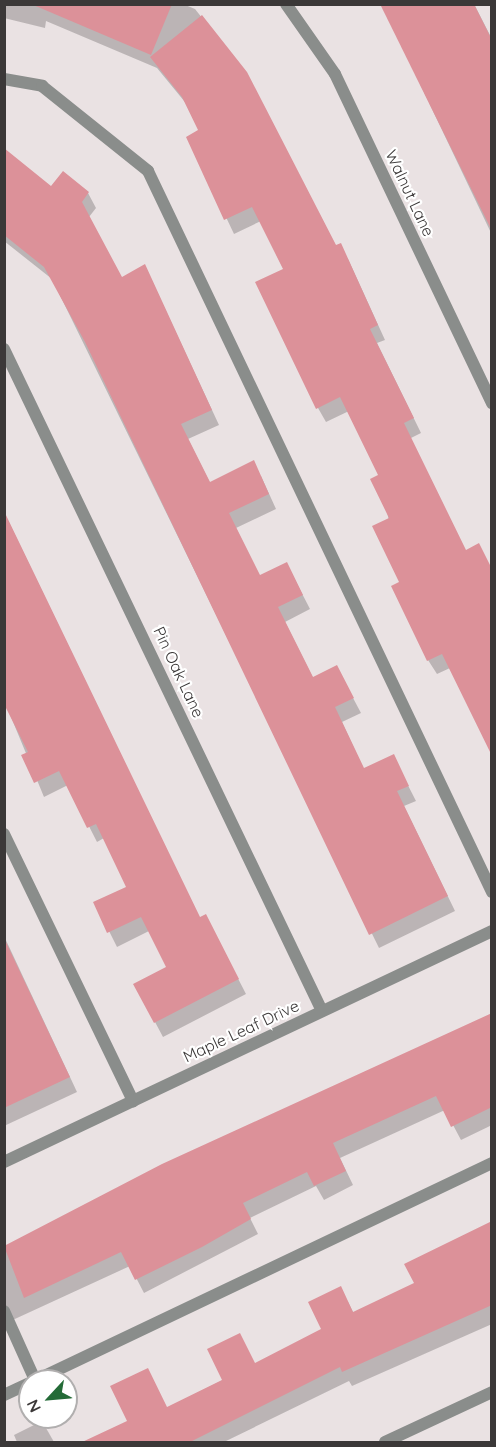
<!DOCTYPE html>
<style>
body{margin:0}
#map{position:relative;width:496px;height:1447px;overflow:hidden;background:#eae2e3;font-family:Quicksand,sans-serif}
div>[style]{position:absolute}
.shadow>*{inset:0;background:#0003}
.building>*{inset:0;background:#dc9199}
.service>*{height:12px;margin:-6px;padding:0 6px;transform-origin:6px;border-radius:6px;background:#8a8d8b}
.minor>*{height:12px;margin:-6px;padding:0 6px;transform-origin:6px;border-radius:6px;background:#8a8d8b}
.tertiary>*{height:12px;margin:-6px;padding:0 6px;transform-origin:6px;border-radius:6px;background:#8a8d8b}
span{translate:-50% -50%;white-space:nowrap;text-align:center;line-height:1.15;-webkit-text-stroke:4.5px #fff;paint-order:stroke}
.street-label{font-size:16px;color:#3b3838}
.frame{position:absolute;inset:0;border:6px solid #3b3838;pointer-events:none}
.north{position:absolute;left:18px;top:1369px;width:60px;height:60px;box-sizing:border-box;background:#fff;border:2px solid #b1afaf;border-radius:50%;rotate:244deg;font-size:16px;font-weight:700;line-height:24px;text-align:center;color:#3b3838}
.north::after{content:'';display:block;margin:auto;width:21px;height:27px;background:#246b37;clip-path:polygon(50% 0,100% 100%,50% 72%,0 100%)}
</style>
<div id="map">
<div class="shadow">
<div style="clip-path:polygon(4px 4px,183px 4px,195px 9px,245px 72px,336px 246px,348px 259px,385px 340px,377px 343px,421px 433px,411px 438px,450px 668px,437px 674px,428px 660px,401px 582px,380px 476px,349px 411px,326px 422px,318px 408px,285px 270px,261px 221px,234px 234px,188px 137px,200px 131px,189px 107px,157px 68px,46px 21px,45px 28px,4px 18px)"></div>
<div style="clip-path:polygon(382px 4px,474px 4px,492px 39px,492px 235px)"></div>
<div style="clip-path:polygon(4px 150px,51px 188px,88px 193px,96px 208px,89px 217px,122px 279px,145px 266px,219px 425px,188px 439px,210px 483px,261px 476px,276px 509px,236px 528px,260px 577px,294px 578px,310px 609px,285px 622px,313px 678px,344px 681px,361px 713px,342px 722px,364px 770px,393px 756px,416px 801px,404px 806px,455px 911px,379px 948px,52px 279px,4px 241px)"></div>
<div style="clip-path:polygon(4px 512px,200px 919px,213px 930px,246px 994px,163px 1037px,155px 1022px,168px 967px,149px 931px,117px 947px,95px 903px,128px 887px,104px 838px,97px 842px,68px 785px,44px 797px,4px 700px)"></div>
<div style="clip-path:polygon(4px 936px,77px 1092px,4px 1126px)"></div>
<div style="clip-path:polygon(492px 1014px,492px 1125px,461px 1140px,445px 1110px,340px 1158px,353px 1185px,324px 1200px,316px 1186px,250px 1218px,258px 1234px,144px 1293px,130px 1266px,4px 1324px,4px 1247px)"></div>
<div style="clip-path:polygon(492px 1223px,492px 1324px,352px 1386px,349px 1381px,224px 1442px,84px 1442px,167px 1408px,323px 1330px,348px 1302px,354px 1314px,416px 1283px)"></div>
<div style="clip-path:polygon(42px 1421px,54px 1442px,17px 1442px,14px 1435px)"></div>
</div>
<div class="building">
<div style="clip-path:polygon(31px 4px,172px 4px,151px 55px)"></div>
<div style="clip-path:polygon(380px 4px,474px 4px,492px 40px,492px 231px)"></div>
<div style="clip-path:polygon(202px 15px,247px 72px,336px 245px,341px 243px,378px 325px,370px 329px,414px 418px,404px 423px,466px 550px,479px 543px,492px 569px,492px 756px,442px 654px,427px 661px,391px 586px,399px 582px,372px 526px,389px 518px,370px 479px,378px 475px,340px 397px,316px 409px,255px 282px,283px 269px,252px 207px,224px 220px,186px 137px,198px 130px,182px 97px,150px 57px)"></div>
<div style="clip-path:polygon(4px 148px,51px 186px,63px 171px,89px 192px,82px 202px,122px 277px,145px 264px,212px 410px,181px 424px,210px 482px,254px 460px,269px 494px,229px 513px,260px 575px,287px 562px,303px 595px,278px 607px,313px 677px,337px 665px,354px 698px,335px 707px,364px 768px,394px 754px,409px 786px,397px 791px,448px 896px,369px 935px,85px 342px,44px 267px,4px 235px)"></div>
<div style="clip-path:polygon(4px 511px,200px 917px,206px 914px,239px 979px,154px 1023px,133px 984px,166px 967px,141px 917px,107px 933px,93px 902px,126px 887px,96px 824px,87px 828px,59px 771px,34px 783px,21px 755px,28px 752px,4px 704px)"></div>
<div style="clip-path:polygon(4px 938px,70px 1077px,4px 1108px)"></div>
<div style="clip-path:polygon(492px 1013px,492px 1107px,451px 1127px,436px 1096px,333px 1143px,346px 1171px,314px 1186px,307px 1172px,243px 1203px,251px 1219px,202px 1247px,135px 1280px,121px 1252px,24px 1298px,4px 1246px,162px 1164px)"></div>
<div style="clip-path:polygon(492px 1221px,492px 1305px,342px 1372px,340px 1367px,188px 1443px,80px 1443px,127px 1421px,110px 1386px,148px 1368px,167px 1407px,222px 1380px,207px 1349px,240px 1333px,255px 1363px,321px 1329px,308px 1302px,341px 1286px,353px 1312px,414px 1283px,404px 1264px)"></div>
</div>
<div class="service">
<div style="left:4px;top:79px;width:39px;rotate:10deg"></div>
<div style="left:42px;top:86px;width:136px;rotate:38.7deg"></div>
<div style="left:148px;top:171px;width:799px;rotate:64.49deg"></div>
<div style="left:4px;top:834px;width:297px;rotate:64.2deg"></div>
<div style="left:4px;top:1311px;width:76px;rotate:65.8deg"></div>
<div style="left:34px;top:1381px;width:507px;rotate:-25.45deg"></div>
<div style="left:4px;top:1395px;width:29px;rotate:-25deg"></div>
</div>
<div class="minor">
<div style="left:286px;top:4px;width:85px;rotate:55deg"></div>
<div style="left:335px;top:74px;width:365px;rotate:64.5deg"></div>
<div style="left:4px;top:349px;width:734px;rotate:64.34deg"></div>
<div style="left:4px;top:1162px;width:540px;rotate:-25.33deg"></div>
</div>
<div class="tertiary">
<div style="left:385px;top:1442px;width:118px;rotate:-25deg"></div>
</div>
<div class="street-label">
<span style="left:410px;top:193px;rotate:65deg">Walnut Lane</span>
<span style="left:179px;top:672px;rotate:65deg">Pin Oak Lane</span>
<span style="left:241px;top:1031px;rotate:-25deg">Maple Leaf Drive</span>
</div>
<div class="frame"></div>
<div class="north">N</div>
</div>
